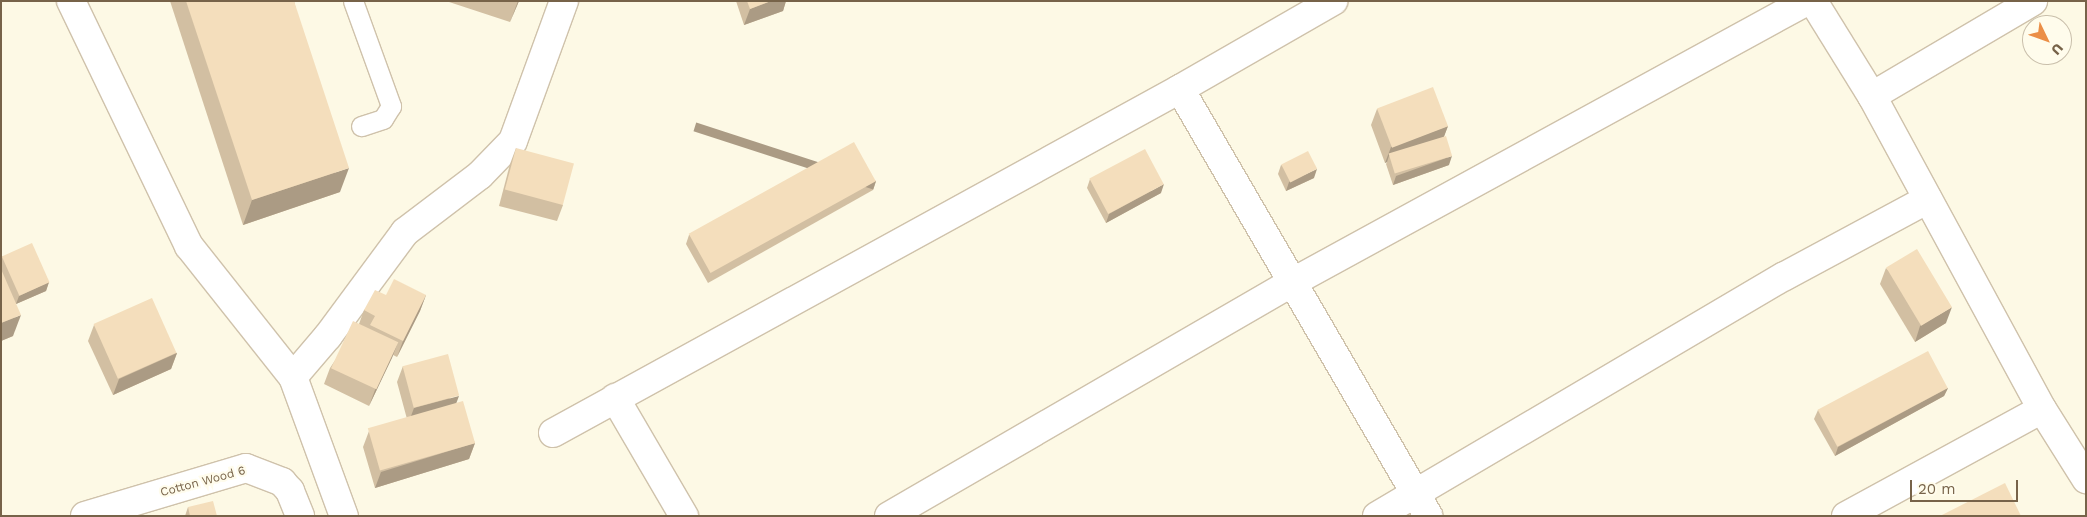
<!DOCTYPE html>
<style>
body{margin:0}
#map{position:relative;width:2087px;height:517px;overflow:hidden;background:#fdf9e5;font-family:"Work Sans",sans-serif}
div>[style]{position:absolute}
.roads{filter:drop-shadow(1px 0 #cfc2ab) drop-shadow(-1px 0 #cfc2ab) drop-shadow(0 1px #cfc2ab) drop-shadow(0 -1px #cfc2ab)}
.service>*{height:19px;margin:-9.5px;padding:0 9.5px;transform-origin:9.5px;border-radius:9.5px;background:#fff}
.minor>*{height:28px;margin:-14px;padding:0 14px;transform-origin:14px;border-radius:14px;background:#fff}
.wall>*{inset:0;background:#d2bfa2}
.shaded-wall>*{inset:0;background:#ab9b84;transform-origin:0 0}
.building>*{inset:0;background:#f4debc;transform-origin:0 0}
span{translate:-50% -50%;white-space:nowrap;text-align:center;line-height:1.15;-webkit-text-stroke:4.5px #fffcec;paint-order:stroke}
.street-label{font-size:12px;color:#776349}
.frame{position:absolute;inset:0;border:2px solid #776349;pointer-events:none}
.north{position:absolute;left:2022px;top:15px;width:50px;height:50px;box-sizing:border-box;background:#fffcec;border:1px solid #c9bfab;border-radius:50%;rotate:132deg;font-size:14px;font-weight:700;line-height:20px;text-align:center;color:#776349}
.north::after{content:'';display:block;margin:auto;width:18px;height:22px;background:#eb8e46;clip-path:polygon(50% 0,100% 100%,50% 72%,0 100%)}
.scale{position:absolute;left:1910px;top:480px;width:108px;height:22px;box-sizing:border-box;border:2px solid #776349;border-top:0;padding-left:6px;font-size:15px;line-height:18px;white-space:nowrap;color:#776349;-webkit-text-stroke:4px #fffcec;paint-order:stroke}
</style>
<div id="map">
<div class="roads">
<div class="service">
<div style="left:353px;top:1px;width:112px;rotate:70.1deg"></div>
<div style="left:391px;top:106px;width:15px;rotate:122deg"></div>
<div style="left:383px;top:119px;width:23px;rotate:162deg"></div>
</div>
<div class="minor">
<div style="left:71px;top:1px;width:272px;rotate:64.3deg"></div>
<div style="left:189px;top:246px;width:167px;rotate:51.6deg"></div>
<div style="left:293px;top:377px;width:148px;rotate:69.9deg"></div>
<div style="left:1813px;top:1px;width:112px;rotate:58.2deg"></div>
<div style="left:1872px;top:96px;width:356px;rotate:61.5deg"></div>
<div style="left:2042px;top:409px;width:83px;rotate:57.8deg"></div>
<div style="left:1180px;top:89px;width:494px;rotate:59.8deg"></div>
<div style="left:1872px;top:96px;width:187px;rotate:-30.5deg"></div>
<div style="left:293px;top:377px;width:54px;rotate:-49.5deg"></div>
<div style="left:328px;top:336px;width:129px;rotate:-53.5deg"></div>
<div style="left:405px;top:232px;width:94px;rotate:-37.2deg"></div>
<div style="left:480px;top:175px;width:47px;rotate:-45.9deg"></div>
<div style="left:513px;top:141px;width:149px;rotate:-70deg"></div>
<div style="left:615px;top:398px;width:137px;rotate:59.7deg"></div>
<div style="left:553px;top:433px;width:715px;rotate:-28.75deg"></div>
<div style="left:1180px;top:89px;width:177px;rotate:-29.9deg"></div>
<div style="left:85px;top:516px;width:168px;rotate:-16.6deg"></div>
<div style="left:246px;top:468px;width:39px;rotate:21deg"></div>
<div style="left:282px;top:482px;width:12px;rotate:48deg"></div>
<div style="left:290px;top:491px;width:27px;rotate:68deg"></div>
<div style="left:889px;top:516px;width:467px;rotate:-30.1deg"></div>
<div style="left:1293px;top:282px;width:586px;rotate:-28.67deg"></div>
<div style="left:1377px;top:516px;width:473px;rotate:-30.5deg"></div>
<div style="left:1785px;top:276px;width:162px;rotate:-28.3deg"></div>
<div style="left:1846px;top:516px;width:223px;rotate:-28.6deg"></div>
</div>
</div>
<div class="wall">
<div style="clip-path:polygon(170px 1px,294px 1px,340px 192px,243px 225px)"></div>
<div style="clip-path:polygon(446px 1px,519px 1px,510px 22px)"></div>
<div style="clip-path:polygon(736px 1px,786px 1px,783px 11px,744px 25px)"></div>
<div style="clip-path:polygon(1377px 109px,1448px 126px,1444px 136px,1449px 165px,1393px 185px,1386px 164px,1387px 162px,1385px 163px,1371px 125px)"></div>
<div style="clip-path:polygon(516px 148px,563px 205px,557px 221px,499px 206px,510px 164px)"></div>
<div style="clip-path:polygon(1281px 165px,1314px 178px,1286px 191px,1278px 174px)"></div>
<div style="clip-path:polygon(1090px 179px,1161px 193px,1106px 223px,1087px 188px)"></div>
<div style="clip-path:polygon(876px 181px,873px 190px,708px 283px,686px 244px,689px 235px)"></div>
<div style="clip-path:polygon(2px 256px,49px 282px,46px 291px,16px 304px,13px 336px,1px 341px)"></div>
<div style="clip-path:polygon(1886px 268px,1946px 323px,1915px 342px,1880px 284px)"></div>
<div style="clip-path:polygon(386px 295px,426px 295px,420px 311px,397px 357px,393px 355px,369px 406px,324px 384px,330px 368px,359px 324px,364px 310px)"></div>
<div style="clip-path:polygon(94px 325px,177px 353px,171px 369px,113px 395px,88px 341px)"></div>
<div style="clip-path:polygon(403px 366px,456px 403px,475px 443px,469px 459px,375px 488px,363px 447px,369px 431px,407px 419px,397px 382px)"></div>
<div style="clip-path:polygon(1948px 388px,1944px 396px,1835px 456px,1814px 419px,1818px 410px)"></div>
<div style="clip-path:polygon(188px 507px,217px 516px,185px 516px)"></div>
</div>
<div class="shaded-wall">
<div style="clip-path:polygon(518px 1px,519px 1px,510px 22px)"></div>
<div style="clip-path:polygon(771px 1px,786px 1px,783px 11px,744px 25px,750px 9px)"></div>
<div style="clip-path:polygon(1448px 126px,1442px 142px,1389px 156px,1387px 162px,1385px 163px,1391px 147px)"></div>
<div style="clip-path:polygon(1452px 156px,1449px 165px,1393px 185px,1396px 176px)"></div>
<div style="clip-path:polygon(349px 168px,340px 192px,243px 225px,252px 200px)"></div>
<div style="clip-path:polygon(1317px 169px,1314px 178px,1286px 191px,1289px 182px)"></div>
<div style="left:876px;top:181px;width:9px;height:189px;rotate:108deg"></div>
<div style="clip-path:polygon(1164px 184px,1161px 193px,1106px 223px,1109px 214px)"></div>
<div style="clip-path:polygon(49px 282px,46px 291px,16px 304px,19px 296px)"></div>
<div style="clip-path:polygon(426px 295px,420px 311px,397px 357px,403px 341px)"></div>
<div style="clip-path:polygon(1952px 307px,1946px 323px,1915px 342px,1920px 326px)"></div>
<div style="clip-path:polygon(21px 315px,13px 336px,1px 341px,1px 323px)"></div>
<div style="clip-path:polygon(398px 342px,392px 358px,369px 406px,375px 390px)"></div>
<div style="clip-path:polygon(177px 353px,171px 369px,113px 395px,119px 379px)"></div>
<div style="clip-path:polygon(1948px 388px,1944px 396px,1835px 456px,1838px 447px)"></div>
<div style="clip-path:polygon(459px 396px,453px 412px,408px 424px,414px 408px)"></div>
<div style="clip-path:polygon(475px 443px,469px 459px,375px 488px,381px 472px)"></div>
</div>
<div class="building">
<div style="clip-path:polygon(186px 1px,294px 1px,349px 168px,252px 200px)"></div>
<div style="clip-path:polygon(747px 1px,771px 1px,750px 9px)"></div>
<div style="left:1433px;top:87px;width:42px;height:60px;rotate:69deg"></div>
<div style="left:1446px;top:136px;width:21px;height:60px;rotate:73deg"></div>
<div style="left:854px;top:142px;width:45px;height:189px;rotate:61deg"></div>
<div style="left:516px;top:148px;width:60px;height:43px;rotate:15deg"></div>
<div style="left:1145px;top:149px;width:40px;height:63px;rotate:62deg"></div>
<div style="left:1308px;top:151px;width:20px;height:30px;rotate:63deg"></div>
<div style="left:32px;top:243px;width:43px;height:33px;rotate:66deg"></div>
<div style="left:1917px;top:249px;width:68px;height:36px;rotate:59deg"></div>
<div style="clip-path:polygon(1px 269px,21px 315px,1px 323px)"></div>
<div style="clip-path:polygon(394px 279px,426px 295px,403px 341px,370px 325px,375px 316px,364px 310px,375px 290px,386px 295px)"></div>
<div style="left:152px;top:298px;width:60px;height:64px;rotate:66deg"></div>
<div style="left:353px;top:321px;width:50px;height:52px;rotate:25deg"></div>
<div style="left:1928px;top:351px;width:42px;height:125px;rotate:62deg"></div>
<div style="left:448px;top:354px;width:43px;height:47px;rotate:75deg"></div>
<div style="left:463px;top:401px;width:44px;height:99px;rotate:74deg"></div>
<div style="clip-path:polygon(2005px 483px,2021px 516px,1940px 516px)"></div>
<div style="clip-path:polygon(213px 501px,217px 516px,190px 516px,188px 507px)"></div>
</div>
<div class="street-label">
<span style="left:203px;top:482px;rotate:-15deg">Cotton Wood 6</span>
</div>
<div class="frame"></div>
<div class="north">U</div>
<div class="scale">20 m</div>
</div>
